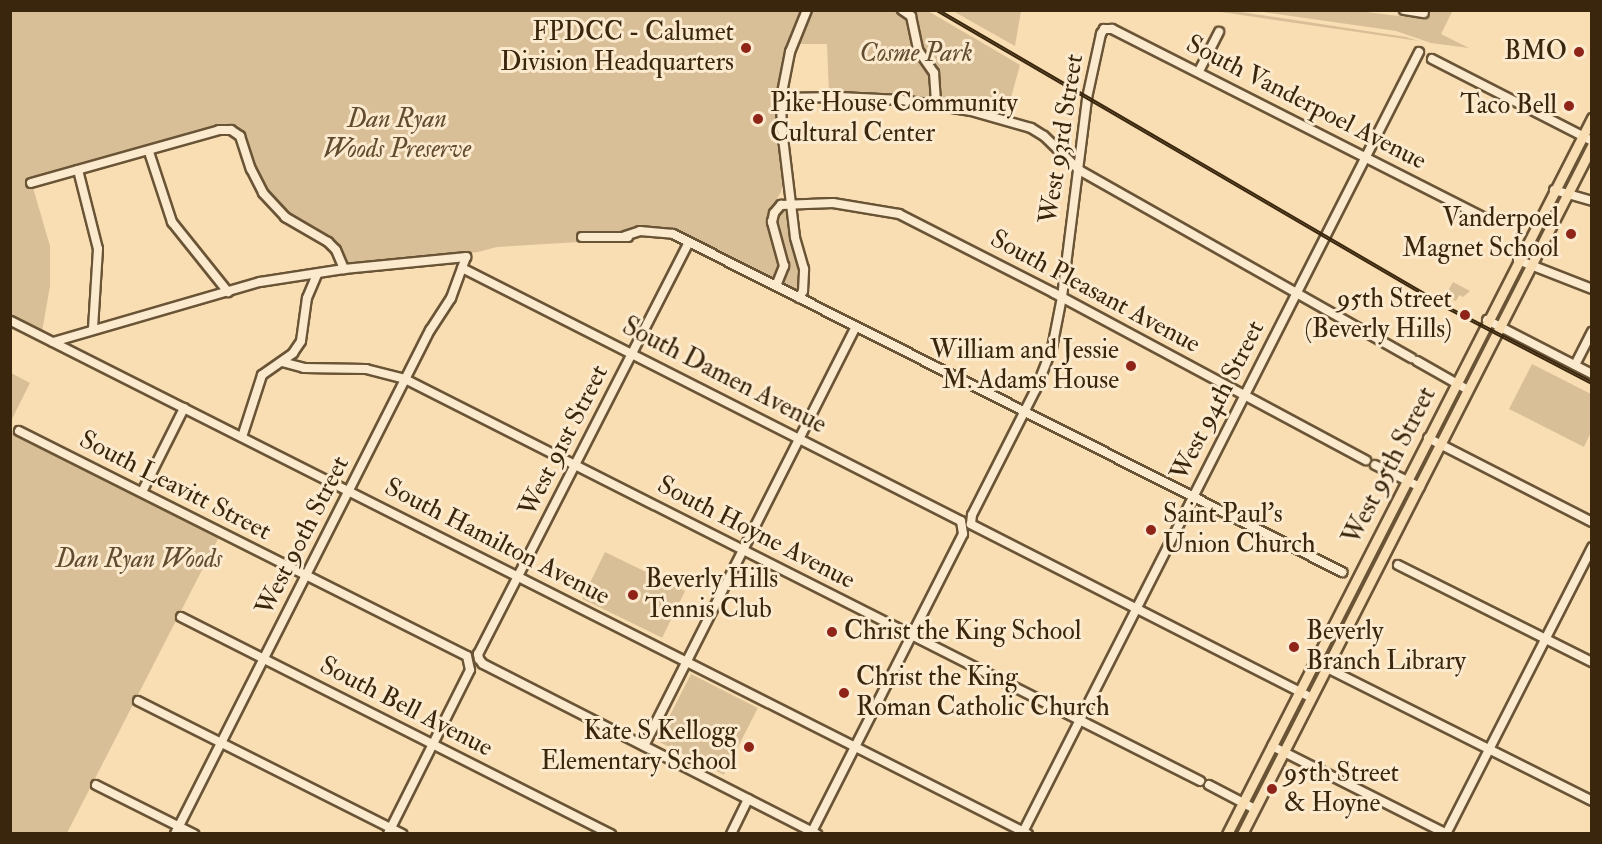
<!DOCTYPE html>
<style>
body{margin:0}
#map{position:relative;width:1602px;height:844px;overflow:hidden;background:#fadeb3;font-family:"IM FELL Double Pica",serif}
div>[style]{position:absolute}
.green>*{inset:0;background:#d9bf97;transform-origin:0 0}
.stream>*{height:1.5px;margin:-0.75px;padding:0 0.75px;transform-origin:0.75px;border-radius:0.75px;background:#b99f7b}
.roads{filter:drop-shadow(2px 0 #6a5436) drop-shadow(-2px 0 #6a5436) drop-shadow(0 2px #6a5436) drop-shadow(0 -2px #6a5436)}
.minor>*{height:8px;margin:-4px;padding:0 4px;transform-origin:4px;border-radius:4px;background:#fceace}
.major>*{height:9px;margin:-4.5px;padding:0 4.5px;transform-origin:4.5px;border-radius:4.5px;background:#fadeb3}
.rail>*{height:4px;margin-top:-2px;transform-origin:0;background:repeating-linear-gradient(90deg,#fceace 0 4.5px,#3a260d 0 9px);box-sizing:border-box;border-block:2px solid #3a260d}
.dots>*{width:16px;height:16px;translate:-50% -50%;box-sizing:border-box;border:3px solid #fceace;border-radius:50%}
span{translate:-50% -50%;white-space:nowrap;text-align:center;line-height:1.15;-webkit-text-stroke:6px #fceace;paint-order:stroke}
.poi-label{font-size:26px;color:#3a260d}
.right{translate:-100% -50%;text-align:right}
.left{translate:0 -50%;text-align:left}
.park-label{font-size:26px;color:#624c30;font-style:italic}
.street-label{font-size:26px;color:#3a260d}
.frame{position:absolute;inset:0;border:12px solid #3a260d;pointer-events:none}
</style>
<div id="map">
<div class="green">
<div style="clip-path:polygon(10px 11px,801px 11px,782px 62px,778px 92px,777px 134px,784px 179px,781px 192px,771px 209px,768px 227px,777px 253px,778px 274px,769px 279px,675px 232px,580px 234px,579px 242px,497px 247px,478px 252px,350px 266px,332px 241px,293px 219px,280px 208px,260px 182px,243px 135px,226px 126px,31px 181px,50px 246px,50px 286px,42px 332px,11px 316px)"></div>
<div style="clip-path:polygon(811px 11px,928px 11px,1020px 65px,1006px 116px,911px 96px,829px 93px,827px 44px,797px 44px)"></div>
<div style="clip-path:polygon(953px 11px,1021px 11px,1015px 46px,990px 32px)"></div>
<div style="clip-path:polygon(1214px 11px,1235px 11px,1406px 37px,1419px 41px)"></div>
<div style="clip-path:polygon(1358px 11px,1424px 19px,1430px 16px,1429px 11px,1447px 11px,1452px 12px,1441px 34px,1469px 48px,1431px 43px,1396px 31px,1256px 11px)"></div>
<div style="clip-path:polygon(782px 210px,789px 213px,791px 239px,798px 260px,799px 289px,797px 291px,782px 283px,786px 263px,775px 229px,776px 216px)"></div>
<div style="clip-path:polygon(1453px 282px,1470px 291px,1463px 297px,1459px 295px,1456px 301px,1445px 296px)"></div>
<div style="clip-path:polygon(1532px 364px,1591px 394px,1591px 432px,1584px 447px,1509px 409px)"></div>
<div style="clip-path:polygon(11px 373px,30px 383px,11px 421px)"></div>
<div style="clip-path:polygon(11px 430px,198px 523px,219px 537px,67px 833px,11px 833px)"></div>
<div style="left:605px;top:552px;width:89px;height:52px;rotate:26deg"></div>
<div style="left:691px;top:674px;width:75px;height:75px;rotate:27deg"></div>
</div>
<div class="stream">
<div style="left:10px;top:268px;width:17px;rotate:90deg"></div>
</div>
<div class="roads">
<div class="minor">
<div style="left:902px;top:10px;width:11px;rotate:34deg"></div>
<div style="left:911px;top:16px;width:35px;rotate:78deg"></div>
<div style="left:918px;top:50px;width:28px;rotate:55deg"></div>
<div style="left:934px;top:73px;width:31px;rotate:86deg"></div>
<div style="left:1404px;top:10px;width:20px;rotate:9deg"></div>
<div style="left:1432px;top:59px;width:180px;rotate:27.1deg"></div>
<div style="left:1199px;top:71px;width:44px;rotate:-62.9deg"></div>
<div style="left:781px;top:98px;width:58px;rotate:-1deg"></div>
<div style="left:839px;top:97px;width:63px;rotate:2.7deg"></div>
<div style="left:902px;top:100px;width:70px;rotate:9.1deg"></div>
<div style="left:971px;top:111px;width:62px;rotate:15.8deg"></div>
<div style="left:1031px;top:128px;width:15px;rotate:32deg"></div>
<div style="left:1044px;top:136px;width:49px;rotate:44.2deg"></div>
<div style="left:1079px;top:170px;width:382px;rotate:29.5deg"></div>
<div style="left:149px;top:152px;width:74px;rotate:71.8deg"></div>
<div style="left:172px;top:222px;width:90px;rotate:51.3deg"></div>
<div style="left:78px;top:170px;width:81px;rotate:75.8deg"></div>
<div style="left:98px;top:249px;width:80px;rotate:93.6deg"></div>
<div style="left:31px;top:183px;width:195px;rotate:-15.7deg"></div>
<div style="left:219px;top:130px;width:12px"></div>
<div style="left:231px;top:130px;width:11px;rotate:34deg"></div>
<div style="left:240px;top:136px;width:35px;rotate:72deg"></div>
<div style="left:251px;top:169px;width:27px;rotate:63deg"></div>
<div style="left:263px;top:193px;width:33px;rotate:47deg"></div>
<div style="left:285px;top:217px;width:50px;rotate:30.2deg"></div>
<div style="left:328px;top:242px;width:11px;rotate:45deg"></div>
<div style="left:336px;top:250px;width:21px;rotate:67deg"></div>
<div style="left:1554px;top:190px;width:40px;rotate:16deg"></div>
<div style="left:625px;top:236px;width:16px;rotate:-18deg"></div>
<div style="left:640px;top:231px;width:33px;rotate:5deg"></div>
<div style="left:673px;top:234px;width:750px;rotate:26.8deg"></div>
<div style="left:582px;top:237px;width:46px"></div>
<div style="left:689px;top:242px;width:463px;rotate:117.1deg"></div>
<div style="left:478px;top:654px;width:5px;rotate:79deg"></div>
<div style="left:479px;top:659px;width:6px;rotate:51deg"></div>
<div style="left:483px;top:664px;width:375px;rotate:27deg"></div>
<div style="left:1518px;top:260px;width:79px;rotate:21.4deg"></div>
<div style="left:462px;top:268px;width:559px;rotate:26.89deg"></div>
<div style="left:961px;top:521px;width:13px;rotate:81deg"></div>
<div style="left:963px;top:534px;width:333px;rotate:116.9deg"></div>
<div style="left:776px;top:286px;width:22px;rotate:-68deg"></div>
<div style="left:784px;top:266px;width:46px;rotate:-105.3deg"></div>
<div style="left:772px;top:222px;width:9px;rotate:-77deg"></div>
<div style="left:774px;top:213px;width:11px;rotate:-49deg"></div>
<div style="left:781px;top:205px;width:52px;rotate:-2.2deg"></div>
<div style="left:833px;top:203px;width:67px;rotate:9.5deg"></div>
<div style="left:899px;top:214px;width:174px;rotate:27deg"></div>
<div style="left:1054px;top:293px;width:354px;rotate:28.2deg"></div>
<div style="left:799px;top:298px;width:8px;rotate:-60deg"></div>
<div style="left:803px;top:291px;width:22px;rotate:-87deg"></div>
<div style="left:804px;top:269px;width:33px;rotate:-106deg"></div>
<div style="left:795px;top:237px;width:108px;rotate:-96.9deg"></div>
<div style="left:782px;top:130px;width:32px;rotate:-92deg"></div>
<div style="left:781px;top:98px;width:47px;rotate:-78.9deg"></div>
<div style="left:790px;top:52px;width:45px;rotate:-68deg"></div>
<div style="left:1487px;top:320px;width:118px;rotate:27.2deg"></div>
<div style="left:11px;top:321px;width:1139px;rotate:26.77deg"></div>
<div style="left:53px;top:342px;width:216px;rotate:-16.2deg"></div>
<div style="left:260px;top:282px;width:85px;rotate:-8.8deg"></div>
<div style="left:344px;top:269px;width:123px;rotate:-5.6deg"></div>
<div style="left:466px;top:257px;width:44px;rotate:110.1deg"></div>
<div style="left:451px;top:298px;width:38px;rotate:123deg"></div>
<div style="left:430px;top:330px;width:565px;rotate:116.84deg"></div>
<div style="left:1417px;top:361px;width:59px;rotate:29.6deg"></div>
<div style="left:282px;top:362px;width:23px;rotate:15deg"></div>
<div style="left:304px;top:368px;width:62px;rotate:0.9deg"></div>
<div style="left:366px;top:369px;width:40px;rotate:14.4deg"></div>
<div style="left:405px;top:379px;width:891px;rotate:26.82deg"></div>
<div style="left:1575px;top:365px;width:37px;rotate:-63deg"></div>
<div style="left:19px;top:431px;width:501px;rotate:26.67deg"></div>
<div style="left:467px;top:656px;width:14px;rotate:78deg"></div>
<div style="left:470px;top:670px;width:183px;rotate:116.6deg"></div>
<div style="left:242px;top:437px;width:65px;rotate:-72.1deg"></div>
<div style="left:262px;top:375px;width:38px;rotate:-35deg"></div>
<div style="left:293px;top:353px;width:14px;rotate:-56deg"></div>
<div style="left:301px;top:341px;width:43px;rotate:-82.1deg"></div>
<div style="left:307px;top:298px;width:26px;rotate:-67deg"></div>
<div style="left:1428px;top:438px;width:184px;rotate:27.1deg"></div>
<div style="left:1375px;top:465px;width:50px;rotate:26.1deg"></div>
<div style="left:142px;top:492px;width:94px;rotate:-63.4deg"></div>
<div style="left:1398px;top:565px;width:217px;rotate:26.6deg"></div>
<div style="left:181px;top:617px;width:482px;rotate:26.8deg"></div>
<div style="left:1315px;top:662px;width:310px;rotate:26.6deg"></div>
<div style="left:1312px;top:698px;width:383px;rotate:-153deg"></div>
<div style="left:971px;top:524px;width:9px;rotate:-84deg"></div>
<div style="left:972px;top:515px;width:141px;rotate:-63.1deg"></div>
<div style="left:1036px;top:389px;width:44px;rotate:-68.7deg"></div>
<div style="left:1052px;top:348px;width:52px;rotate:-78.9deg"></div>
<div style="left:1062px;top:297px;width:201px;rotate:-82.8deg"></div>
<div style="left:1087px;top:98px;width:66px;rotate:-77.7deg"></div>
<div style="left:1101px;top:34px;width:6px;rotate:-59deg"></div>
<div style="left:1104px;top:29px;width:8px"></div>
<div style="left:1112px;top:29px;width:423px;rotate:26.9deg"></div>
<div style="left:138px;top:701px;width:296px;rotate:26.7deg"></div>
<div style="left:644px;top:746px;width:470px;rotate:-63.2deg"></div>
<div style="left:1272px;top:746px;width:196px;rotate:26.7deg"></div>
<div style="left:96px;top:785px;width:110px;rotate:26.6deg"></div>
<div style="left:1209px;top:785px;width:52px;rotate:27.6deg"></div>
<div style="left:731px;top:834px;width:39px;rotate:-64deg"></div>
<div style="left:1022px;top:834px;width:877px;rotate:-63.08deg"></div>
<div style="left:1446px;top:834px;width:322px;rotate:-63deg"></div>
</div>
<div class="major">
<div style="left:1227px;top:834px;width:804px;rotate:-62.99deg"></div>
<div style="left:1242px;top:834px;width:772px;rotate:-63.04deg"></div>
</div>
</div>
<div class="rail">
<div style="left:937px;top:10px;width:589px;rotate:30.26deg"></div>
<div style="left:1446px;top:307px;width:165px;rotate:27.5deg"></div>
</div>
<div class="dots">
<div style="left:746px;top:48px;background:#8f2418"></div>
<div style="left:1579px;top:52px;background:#8f2418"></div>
<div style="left:1569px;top:106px;background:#8f2418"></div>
<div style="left:758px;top:119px;background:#8f2418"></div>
<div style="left:1571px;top:234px;background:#8f2418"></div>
<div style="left:1465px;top:315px;background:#8f2418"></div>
<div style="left:1131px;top:366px;background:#8f2418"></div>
<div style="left:1151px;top:530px;background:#8f2418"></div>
<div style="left:633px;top:595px;background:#8f2418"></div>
<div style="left:832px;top:632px;background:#8f2418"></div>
<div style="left:1294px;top:647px;background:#8f2418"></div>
<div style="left:844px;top:693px;background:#8f2418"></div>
<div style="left:749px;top:747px;background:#8f2418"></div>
<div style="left:1272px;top:789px;background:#8f2418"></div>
</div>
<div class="poi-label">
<span class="right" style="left:734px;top:48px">FPDCC - Calumet<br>Division Headquarters</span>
<span class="right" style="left:1567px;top:52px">BMO</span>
<span class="left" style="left:770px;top:119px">Pike House Community<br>Cultural Center</span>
<span class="right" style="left:1557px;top:106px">Taco Bell</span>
<span class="right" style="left:1559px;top:234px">Vanderpoel<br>Magnet School</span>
<span class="right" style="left:1452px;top:315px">95th Street<br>(Beverly Hills)</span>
<span class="right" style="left:1119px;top:366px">William and Jessie<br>M. Adams House</span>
<span class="left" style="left:1163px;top:530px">Saint Paul's<br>Union Church</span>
<span class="left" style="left:645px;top:595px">Beverly Hills<br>Tennis Club</span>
<span class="left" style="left:844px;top:632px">Christ the King School</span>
<span class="left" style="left:1306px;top:647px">Beverly<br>Branch Library</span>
<span class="left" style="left:856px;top:693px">Christ the King<br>Roman Catholic Church</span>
<span class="right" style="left:737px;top:747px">Kate S Kellogg<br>Elementary School</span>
<span class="left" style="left:1284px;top:789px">95th Street<br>&amp; Hoyne</span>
</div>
<div class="park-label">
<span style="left:916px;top:54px">Cosme Park</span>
<span style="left:397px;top:135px">Dan Ryan<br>Woods Preserve</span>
<span style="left:139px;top:560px">Dan Ryan Woods</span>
</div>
<div class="street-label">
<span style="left:1306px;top:103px;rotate:27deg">South Vanderpoel Avenue</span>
<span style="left:1062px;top:139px;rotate:-81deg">West 93rd Street</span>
<span style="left:1095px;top:292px;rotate:28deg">South Pleasant Avenue</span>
<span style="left:724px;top:376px;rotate:27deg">South Damen Avenue</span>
<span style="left:1218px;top:401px;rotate:-63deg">West 94th Street</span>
<span style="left:564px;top:441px;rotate:-63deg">West 91st Street</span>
<span style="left:1390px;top:466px;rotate:-63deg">West 95th Street</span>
<span style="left:175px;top:486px;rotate:27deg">South Leavitt Street</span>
<span style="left:756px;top:533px;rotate:27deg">South Hoyne Avenue</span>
<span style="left:303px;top:536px;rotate:-63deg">West 90th Street</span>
<span style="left:497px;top:542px;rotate:27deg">South Hamilton Avenue</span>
<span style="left:406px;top:707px;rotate:27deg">South Bell Avenue</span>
</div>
<div class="frame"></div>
</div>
